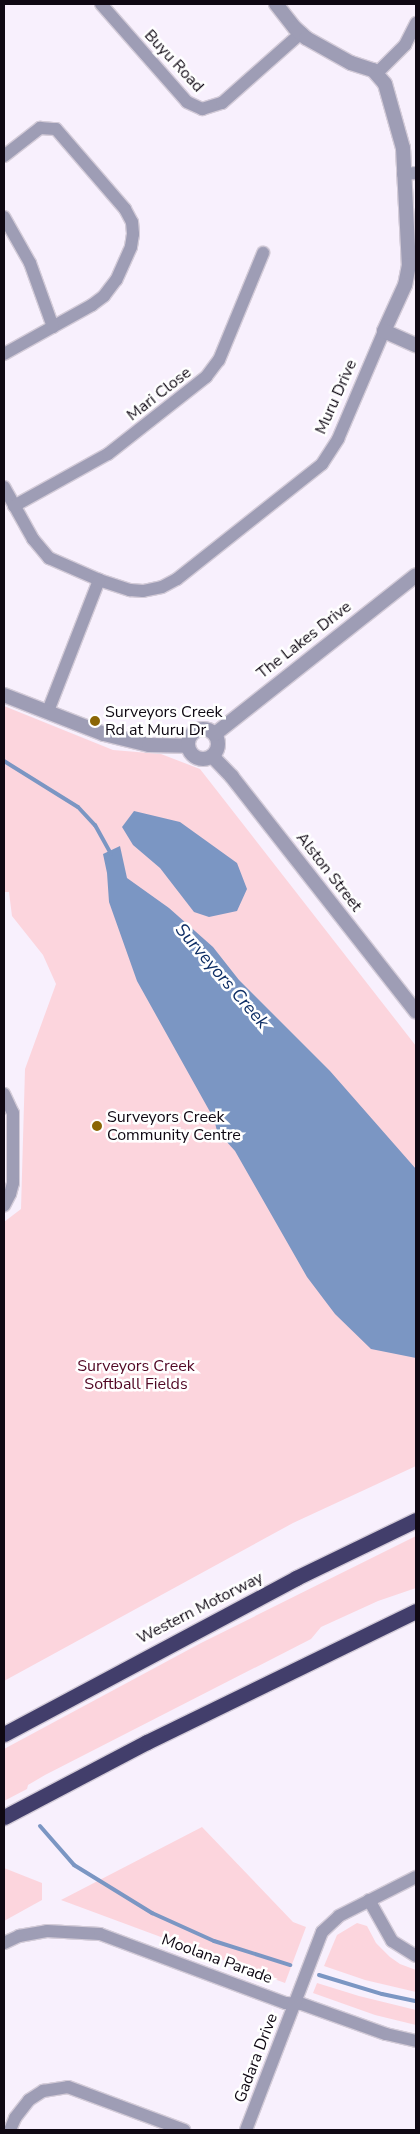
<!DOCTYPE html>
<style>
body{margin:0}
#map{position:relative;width:420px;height:2134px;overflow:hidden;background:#f8f0fd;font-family:"Nunito Sans",sans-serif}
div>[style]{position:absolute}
.green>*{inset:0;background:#fcd5dd}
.water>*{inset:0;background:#7b96c3}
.stream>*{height:4px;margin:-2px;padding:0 2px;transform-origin:2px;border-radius:2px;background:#7b96c3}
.roads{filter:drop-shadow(1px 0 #d3cbd8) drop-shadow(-1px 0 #d3cbd8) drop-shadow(0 1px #d3cbd8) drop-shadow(0 -1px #d3cbd8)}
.minor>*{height:12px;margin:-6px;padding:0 6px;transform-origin:6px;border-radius:6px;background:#9e9db5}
.tertiary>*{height:14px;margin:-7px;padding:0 7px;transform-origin:7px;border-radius:7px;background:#9e9db5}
.tertiary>.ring{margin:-7px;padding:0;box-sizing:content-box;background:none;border:14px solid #9e9db5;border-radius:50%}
.motorway>*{height:15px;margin:-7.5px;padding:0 7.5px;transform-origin:7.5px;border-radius:7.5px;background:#423e6b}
.dots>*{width:14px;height:14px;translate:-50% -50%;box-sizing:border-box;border:2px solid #fff;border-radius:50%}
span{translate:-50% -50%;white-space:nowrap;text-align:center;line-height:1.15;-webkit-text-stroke:5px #fff;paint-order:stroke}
.street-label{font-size:16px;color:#0f0813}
.poi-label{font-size:16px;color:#0f0813}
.left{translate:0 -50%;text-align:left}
.park-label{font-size:16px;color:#500623}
.water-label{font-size:18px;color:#0e2e65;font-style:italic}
.frame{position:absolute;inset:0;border:5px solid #0f0813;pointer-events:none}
</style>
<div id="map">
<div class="green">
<div style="clip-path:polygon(4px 706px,113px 750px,161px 754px,200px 769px,416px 1046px,416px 1466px,293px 1523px,4px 1681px,4px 1222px,21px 1209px,25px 1069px,56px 984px,43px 955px,12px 916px,9px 892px,4px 892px)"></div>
<div style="clip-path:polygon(416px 1536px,416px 1588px,378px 1601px,321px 1627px,311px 1639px,45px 1775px,28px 1785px,27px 1789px,4px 1801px,4px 1749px,201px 1643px)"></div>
<div style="clip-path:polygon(202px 1827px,293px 1922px,306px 1927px,285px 1983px,61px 1900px)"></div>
<div style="clip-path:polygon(4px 1868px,42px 1883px,42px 1900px,4px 1921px)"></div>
<div style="clip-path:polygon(357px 1923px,367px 1926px,376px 1943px,390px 1957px,400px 1964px,416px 1970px,416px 1992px,365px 1980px,324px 1966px,337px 1935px)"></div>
<div style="clip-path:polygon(317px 1983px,359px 1996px,416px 2010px,416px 2025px,375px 2015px,313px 1993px)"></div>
</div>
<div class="water">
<div style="clip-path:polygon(134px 811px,180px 822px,237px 863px,247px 889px,237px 911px,209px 917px,194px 912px,160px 868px,133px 845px,122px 827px)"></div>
<div style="clip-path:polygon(120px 846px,127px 878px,169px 908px,213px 947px,239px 980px,330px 1071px,416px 1169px,416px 1358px,371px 1349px,335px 1314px,307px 1277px,235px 1151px,217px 1131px,214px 1119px,137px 981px,109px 902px,107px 873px,103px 854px)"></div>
</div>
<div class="stream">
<div style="left:4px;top:761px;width:87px;rotate:31.9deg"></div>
<div style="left:78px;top:807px;width:25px;rotate:47deg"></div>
<div style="left:95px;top:825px;width:33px;rotate:61deg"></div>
<div style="left:40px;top:1826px;width:52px;rotate:48.9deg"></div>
<div style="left:74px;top:1865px;width:92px;rotate:31.6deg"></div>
<div style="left:152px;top:1913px;width:68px;rotate:24.3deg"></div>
<div style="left:214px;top:1941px;width:80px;rotate:17.5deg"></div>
<div style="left:319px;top:1975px;width:66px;rotate:16.8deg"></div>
<div style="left:382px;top:1994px;width:35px;rotate:12deg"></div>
</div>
<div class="roads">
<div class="minor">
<div style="left:101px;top:4px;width:130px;rotate:48.7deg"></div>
<div style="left:187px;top:102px;width:17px;rotate:25deg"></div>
<div style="left:202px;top:109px;width:21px;rotate:-17deg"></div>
<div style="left:222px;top:103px;width:106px;rotate:-41.5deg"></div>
<div style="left:377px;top:73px;width:40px;rotate:-45deg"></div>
<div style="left:405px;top:45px;width:25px;rotate:-63deg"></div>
<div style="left:4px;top:156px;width:46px;rotate:-37.9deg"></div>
<div style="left:40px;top:128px;width:16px;rotate:4deg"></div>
<div style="left:56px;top:129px;width:106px;rotate:49.2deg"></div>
<div style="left:125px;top:209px;width:15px;rotate:62deg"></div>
<div style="left:132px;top:222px;width:12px;rotate:85deg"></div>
<div style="left:133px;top:234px;width:13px;rotate:99deg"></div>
<div style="left:131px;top:247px;width:36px;rotate:114deg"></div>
<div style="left:116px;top:280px;width:20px;rotate:127deg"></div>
<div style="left:104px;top:296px;width:15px;rotate:143deg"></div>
<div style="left:92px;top:305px;width:101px;rotate:150.9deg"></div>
<div style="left:403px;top:174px;width:13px;rotate:-4deg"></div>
<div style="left:4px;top:217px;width:53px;rotate:60.5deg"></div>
<div style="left:30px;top:263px;width:68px;rotate:70.2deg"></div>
<div style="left:4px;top:487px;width:60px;rotate:60.9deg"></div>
<div style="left:33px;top:539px;width:25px;rotate:50deg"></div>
<div style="left:49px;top:558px;width:55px;rotate:23.7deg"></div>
<div style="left:99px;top:580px;width:33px;rotate:18deg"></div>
<div style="left:130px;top:590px;width:13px;rotate:4deg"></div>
<div style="left:143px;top:591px;width:19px;rotate:-12deg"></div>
<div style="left:162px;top:587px;width:17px;rotate:-28deg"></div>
<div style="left:177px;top:579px;width:185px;rotate:-38.4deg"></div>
<div style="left:322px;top:464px;width:30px;rotate:-57deg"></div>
<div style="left:338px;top:439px;width:117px;rotate:-66.9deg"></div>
<div style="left:14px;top:506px;width:107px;rotate:-29deg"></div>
<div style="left:108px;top:454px;width:125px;rotate:-38.2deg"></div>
<div style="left:206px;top:377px;width:21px;rotate:-53deg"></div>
<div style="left:219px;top:360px;width:116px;rotate:-67.6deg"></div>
<div style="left:48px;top:711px;width:141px;rotate:-68.7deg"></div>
<div style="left:4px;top:1094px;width:21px;rotate:65deg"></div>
<div style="left:13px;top:1113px;width:70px;rotate:90deg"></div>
<div style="left:13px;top:1183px;width:11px;rotate:105deg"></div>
<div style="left:10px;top:1194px;width:13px;rotate:117deg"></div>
<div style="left:369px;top:1900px;width:47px;rotate:60.7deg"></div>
<div style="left:392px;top:1941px;width:28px;rotate:32deg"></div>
<div style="left:4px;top:1943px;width:17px;rotate:-25deg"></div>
<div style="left:19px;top:1936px;width:28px;rotate:-10deg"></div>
<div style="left:47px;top:1931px;width:53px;rotate:3.2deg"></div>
<div style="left:100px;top:1934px;width:198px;rotate:20.4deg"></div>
<div style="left:286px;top:2003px;width:16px;rotate:4deg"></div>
<div style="left:302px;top:2004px;width:89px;rotate:19.7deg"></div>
<div style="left:386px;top:2034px;width:31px;rotate:13deg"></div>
<div style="left:10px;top:2130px;width:13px;rotate:-67deg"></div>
<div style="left:15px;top:2118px;width:23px;rotate:-52deg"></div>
<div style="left:29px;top:2100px;width:17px;rotate:-33deg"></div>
<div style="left:43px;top:2091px;width:25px;rotate:-9deg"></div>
<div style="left:68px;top:2087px;width:124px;rotate:20.3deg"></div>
<div style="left:246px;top:2130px;width:212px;rotate:-69deg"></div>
<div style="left:322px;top:1932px;width:23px;rotate:-43deg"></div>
<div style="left:339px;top:1916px;width:86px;rotate:-26.9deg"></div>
</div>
<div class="tertiary">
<div style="left:276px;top:4px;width:31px;rotate:52deg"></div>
<div style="left:295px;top:28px;width:15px;rotate:42deg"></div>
<div style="left:306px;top:38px;width:51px;rotate:29.1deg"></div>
<div style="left:351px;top:63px;width:23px;rotate:18deg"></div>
<div style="left:373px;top:70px;width:18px;rotate:49deg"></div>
<div style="left:385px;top:84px;width:66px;rotate:74.3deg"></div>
<div style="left:403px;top:148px;width:117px;rotate:87.1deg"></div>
<div style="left:409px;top:265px;width:20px;rotate:101deg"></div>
<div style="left:405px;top:285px;width:51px;rotate:114.5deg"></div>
<div style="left:384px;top:331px;width:35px;rotate:24deg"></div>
<div style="left:4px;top:695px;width:107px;rotate:21.3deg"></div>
<div style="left:104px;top:734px;width:46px;rotate:13.7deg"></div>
<div style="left:149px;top:745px;width:39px;rotate:1deg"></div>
<div class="ring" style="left:188px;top:729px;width:16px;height:16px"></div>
<div style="left:215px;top:734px;width:256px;rotate:-38.3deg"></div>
<div style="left:212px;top:756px;width:29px;rotate:46deg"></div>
<div style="left:232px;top:777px;width:298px;rotate:51.9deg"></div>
</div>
<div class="motorway">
<div style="left:4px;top:1734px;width:331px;rotate:-28.1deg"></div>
<div style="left:296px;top:1578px;width:133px;rotate:-25.8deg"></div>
<div style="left:4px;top:1817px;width:161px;rotate:-27.7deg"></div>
<div style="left:147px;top:1742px;width:299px;rotate:-26deg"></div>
</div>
</div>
<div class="dots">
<div style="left:95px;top:721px;background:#8b6505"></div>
<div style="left:97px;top:1126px;background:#8b6505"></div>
</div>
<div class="street-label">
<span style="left:174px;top:61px;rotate:47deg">Buyu Road</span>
<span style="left:159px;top:394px;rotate:-38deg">Mari Close</span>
<span style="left:336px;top:397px;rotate:-66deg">Muru Drive</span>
<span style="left:304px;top:640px;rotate:-38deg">The Lakes Drive</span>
<span style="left:329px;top:872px;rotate:52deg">Alston Street</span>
<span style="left:200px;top:1608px;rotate:-27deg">Western Motorway</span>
<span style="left:217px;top:1959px;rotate:20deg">Moolana Parade</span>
<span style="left:256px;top:2058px;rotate:-69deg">Gadara Drive</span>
</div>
<div class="poi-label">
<span class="left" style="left:105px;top:721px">Surveyors Creek<br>Rd at Muru Dr</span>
<span class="left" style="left:107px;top:1126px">Surveyors Creek<br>Community Centre</span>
</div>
<div class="park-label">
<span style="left:136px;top:1375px">Surveyors Creek<br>Softball Fields</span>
</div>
<div class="water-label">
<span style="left:222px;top:976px;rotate:49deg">Surveyors Creek</span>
</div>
<div class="frame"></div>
</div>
